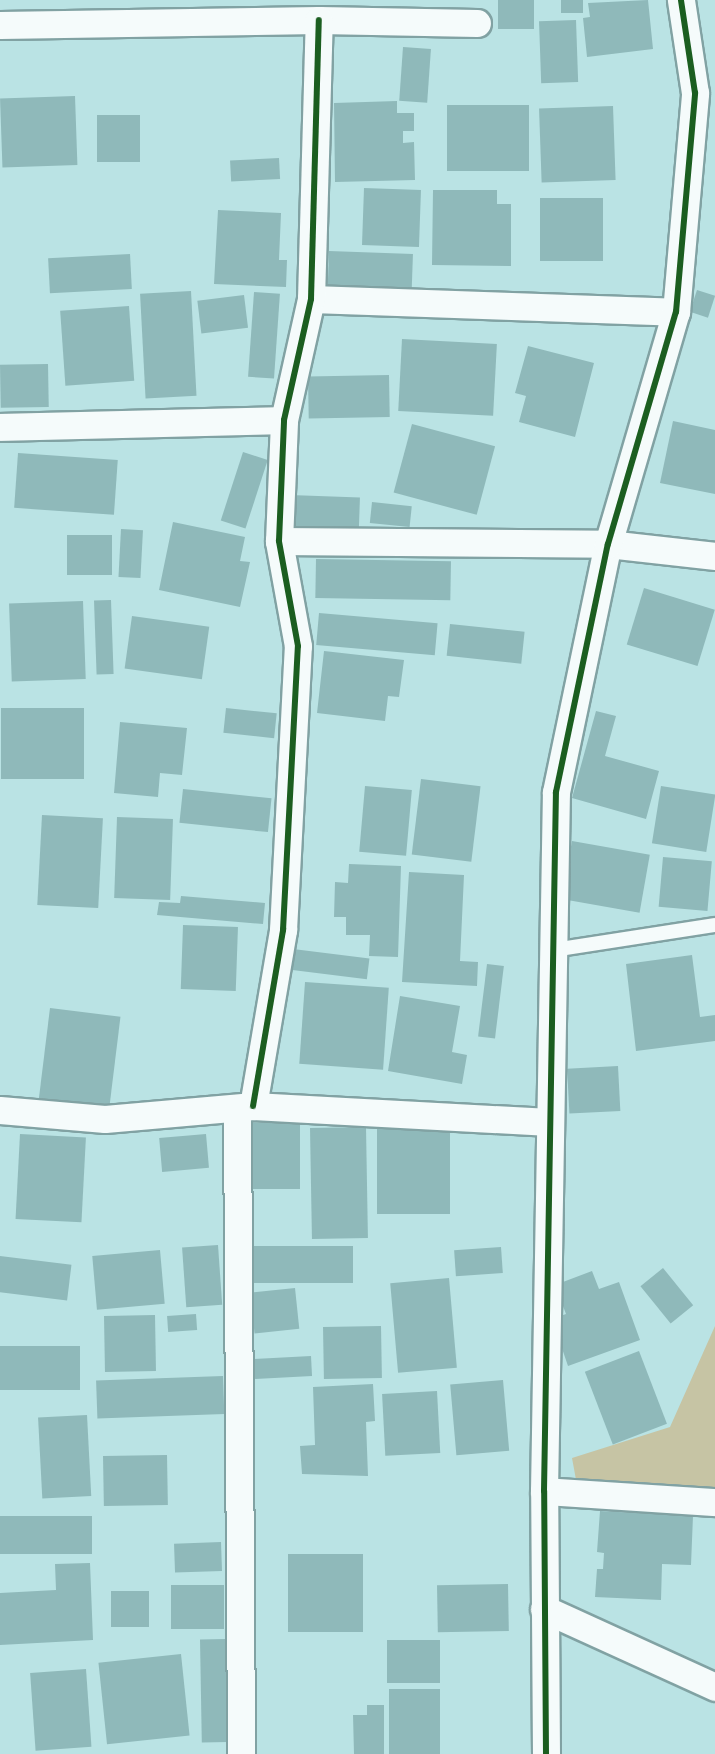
<!DOCTYPE html>
<style>
body{margin:0}
#map{position:relative;width:715px;height:1754px;overflow:hidden;background:#bae3e4;font-family:"IBM Plex Sans",sans-serif}
div>[style]{position:absolute}
.green>*{inset:0;background:#c6c4a4}
.building>*{inset:0;background:#8fb9ba;transform-origin:0 0}
.roads{filter:drop-shadow(2px 0 #81a2a3) drop-shadow(-2px 0 #81a2a3) drop-shadow(0 2px #81a2a3) drop-shadow(0 -2px #81a2a3)}
.lane>*{height:14px;margin:-7px;padding:0 7px;transform-origin:7px;border-radius:7px;background:#f5fbfb}
.street>*{height:27px;margin:-13.5px;padding:0 13.5px;transform-origin:13.5px;border-radius:13.5px;background:#f5fbfb}
.cycleway>*{height:6px;margin:-3px;padding:0 3px;transform-origin:3px;border-radius:3px;background:#1b5e20}
span{translate:-50% -50%;white-space:nowrap;text-align:center;line-height:1.15;-webkit-text-stroke:4.5px #fff;paint-order:stroke}
</style>
<div id="map">
<div class="green">
<div style="clip-path:polygon(715px 1326px,715px 1502px,579px 1496px,572px 1458px,670px 1427px)"></div>
</div>
<div class="building">
<div style="left:498px;top:0;width:36px;height:29px"></div>
<div style="left:561px;top:0;width:22px;height:13px"></div>
<div style="clip-path:polygon(648px 0,653px 49px,587px 57px,583px 18px,590px 17px,588px 3px)"></div>
<div style="left:576px;top:20px;width:62px;height:37px;rotate:88deg"></div>
<div style="left:403px;top:47px;width:28px;height:54px;rotate:4deg"></div>
<div style="left:75px;top:96px;width:69px;height:75px;rotate:88deg"></div>
<div style="clip-path:polygon(397px 101px,397px 113px,414px 113px,414px 131px,403px 131px,403px 143px,414px 142px,415px 180px,335px 182px,334px 103px)"></div>
<div style="left:447px;top:105px;width:82px;height:66px"></div>
<div style="left:613px;top:106px;width:74px;height:74px;rotate:88deg"></div>
<div style="left:97px;top:115px;width:43px;height:47px"></div>
<div style="left:279px;top:158px;width:21px;height:49px;rotate:87deg"></div>
<div style="left:364px;top:188px;width:57px;height:57px;rotate:2deg"></div>
<div style="clip-path:polygon(433px 190px,497px 190px,497px 204px,511px 204px,511px 266px,432px 265px)"></div>
<div style="left:540px;top:198px;width:63px;height:63px"></div>
<div style="clip-path:polygon(218px 210px,281px 213px,279px 260px,287px 260px,286px 287px,214px 284px)"></div>
<div style="left:329px;top:251px;width:84px;height:37px;rotate:2deg"></div>
<div style="left:130px;top:254px;width:35px;height:82px;rotate:87deg"></div>
<div style="left:697px;top:290px;width:19px;height:23px;rotate:18deg"></div>
<div style="left:191px;top:291px;width:105px;height:51px;rotate:87deg"></div>
<div style="left:254px;top:292px;width:26px;height:85px;rotate:4deg"></div>
<div style="left:244px;top:295px;width:33px;height:47px;rotate:83deg"></div>
<div style="left:129px;top:306px;width:75px;height:69px;rotate:86deg"></div>
<div style="left:402px;top:339px;width:95px;height:72px;rotate:3deg"></div>
<div style="clip-path:polygon(528px 346px,594px 363px,575px 437px,519px 422px,526px 396px,515px 393px)"></div>
<div style="left:48px;top:364px;width:43px;height:48px;rotate:89deg"></div>
<div style="left:389px;top:375px;width:42px;height:81px;rotate:89deg"></div>
<div style="clip-path:polygon(673px 421px,715px 430px,715px 494px,660px 483px)"></div>
<div style="left:412px;top:424px;width:86px;height:71px;rotate:15deg"></div>
<div style="left:243px;top:452px;width:26px;height:72px;rotate:18deg"></div>
<div style="left:18px;top:453px;width:100px;height:55px;rotate:4deg"></div>
<div style="left:290px;top:495px;width:70px;height:31px;rotate:2deg"></div>
<div style="left:372px;top:502px;width:40px;height:21px;rotate:6deg"></div>
<div style="clip-path:polygon(173px 522px,245px 537px,240px 561px,250px 562px,240px 607px,159px 590px)"></div>
<div style="left:121px;top:529px;width:22px;height:48px;rotate:3deg"></div>
<div style="left:67px;top:535px;width:45px;height:40px"></div>
<div style="left:316px;top:559px;width:135px;height:39px;rotate:1deg"></div>
<div style="left:644px;top:588px;width:74px;height:59px;rotate:17deg"></div>
<div style="left:111px;top:600px;width:74px;height:17px;rotate:88deg"></div>
<div style="left:83px;top:601px;width:78px;height:74px;rotate:88deg"></div>
<div style="left:319px;top:613px;width:119px;height:32px;rotate:5deg"></div>
<div style="left:132px;top:616px;width:78px;height:53px;rotate:8deg"></div>
<div style="left:450px;top:624px;width:75px;height:32px;rotate:6deg"></div>
<div style="clip-path:polygon(324px 651px,404px 660px,399px 697px,388px 696px,385px 721px,317px 713px)"></div>
<div style="left:84px;top:708px;width:71px;height:83px;rotate:90deg"></div>
<div style="left:226px;top:708px;width:51px;height:25px;rotate:6deg"></div>
<div style="clip-path:polygon(596px 711px,616px 716px,605px 756px,659px 771px,646px 819px,572px 798px)"></div>
<div style="clip-path:polygon(120px 722px,187px 728px,182px 775px,160px 773px,158px 797px,114px 793px)"></div>
<div style="left:421px;top:779px;width:60px;height:76px;rotate:7deg"></div>
<div style="left:365px;top:786px;width:47px;height:66px;rotate:5deg"></div>
<div style="left:661px;top:786px;width:55px;height:58px;rotate:9deg"></div>
<div style="left:183px;top:789px;width:89px;height:34px;rotate:6deg"></div>
<div style="left:42px;top:815px;width:61px;height:90px;rotate:3deg"></div>
<div style="left:117px;top:817px;width:56px;height:81px;rotate:2deg"></div>
<div style="left:572px;top:841px;width:79px;height:59px;rotate:10deg"></div>
<div style="left:663px;top:857px;width:49px;height:50px;rotate:5deg"></div>
<div style="clip-path:polygon(349px 864px,401px 866px,398px 957px,369px 956px,370px 935px,346px 935px,346px 917px,334px 917px,335px 882px,348px 883px)"></div>
<div style="clip-path:polygon(409px 872px,464px 875px,460px 961px,478px 962px,477px 986px,402px 982px)"></div>
<div style="clip-path:polygon(181px 896px,265px 903px,263px 924px,157px 915px,159px 902px,180px 903px)"></div>
<div style="left:183px;top:925px;width:55px;height:64px;rotate:2deg"></div>
<div style="left:293px;top:949px;width:77px;height:21px;rotate:7deg"></div>
<div style="clip-path:polygon(692px 955px,700px 1017px,715px 1015px,715px 1041px,636px 1051px,626px 964px)"></div>
<div style="left:487px;top:964px;width:17px;height:73px;rotate:7deg"></div>
<div style="left:305px;top:982px;width:84px;height:82px;rotate:4deg"></div>
<div style="clip-path:polygon(400px 996px,460px 1006px,452px 1052px,467px 1055px,462px 1084px,388px 1071px)"></div>
<div style="left:50px;top:1008px;width:71px;height:91px;rotate:7deg"></div>
<div style="left:618px;top:1066px;width:45px;height:51px;rotate:87deg"></div>
<div style="left:252px;top:1123px;width:48px;height:66px"></div>
<div style="left:366px;top:1127px;width:111px;height:56px;rotate:89deg"></div>
<div style="left:450px;top:1128px;width:86px;height:73px;rotate:90deg"></div>
<div style="left:20px;top:1134px;width:66px;height:85px;rotate:3deg"></div>
<div style="left:206px;top:1134px;width:34px;height:47px;rotate:85deg"></div>
<div style="left:218px;top:1245px;width:60px;height:36px;rotate:86deg"></div>
<div style="left:251px;top:1246px;width:102px;height:37px"></div>
<div style="left:501px;top:1247px;width:26px;height:47px;rotate:86deg"></div>
<div style="left:160px;top:1250px;width:54px;height:68px;rotate:85deg"></div>
<div style="left:0;top:1256px;width:72px;height:36px;rotate:7deg"></div>
<div style="left:663px;top:1268px;width:48px;height:29px;rotate:51deg"></div>
<div style="clip-path:polygon(592px 1271px,599px 1289px,619px 1282px,640px 1340px,568px 1366px,552px 1319px,566px 1314px,555px 1285px)"></div>
<div style="left:449px;top:1278px;width:90px;height:59px;rotate:85deg"></div>
<div style="left:295px;top:1288px;width:41px;height:45px;rotate:84deg"></div>
<div style="left:196px;top:1314px;width:16px;height:29px;rotate:86deg"></div>
<div style="left:155px;top:1315px;width:56px;height:51px;rotate:89deg"></div>
<div style="left:381px;top:1326px;width:52px;height:58px;rotate:89deg"></div>
<div style="left:0;top:1346px;width:80px;height:44px"></div>
<div style="left:639px;top:1351px;width:78px;height:58px;rotate:69deg"></div>
<div style="left:311px;top:1356px;width:20px;height:57px;rotate:87deg"></div>
<div style="left:223px;top:1376px;width:38px;height:127px;rotate:88deg"></div>
<div style="left:503px;top:1380px;width:71px;height:53px;rotate:85deg"></div>
<div style="clip-path:polygon(373px 1384px,375px 1421px,366px 1422px,368px 1476px,302px 1474px,300px 1446px,315px 1445px,313px 1387px)"></div>
<div style="left:437px;top:1391px;width:62px;height:55px;rotate:87deg"></div>
<div style="left:87px;top:1415px;width:81px;height:49px;rotate:87deg"></div>
<div style="left:167px;top:1455px;width:50px;height:64px;rotate:89deg"></div>
<div style="clip-path:polygon(600px 1511px,693px 1516px,691px 1565px,662px 1564px,661px 1600px,595px 1597px,597px 1569px,603px 1569px,604px 1553px,597px 1552px)"></div>
<div style="left:0;top:1516px;width:92px;height:38px"></div>
<div style="left:221px;top:1542px;width:29px;height:47px;rotate:88deg"></div>
<div style="left:363px;top:1554px;width:78px;height:75px;rotate:90deg"></div>
<div style="clip-path:polygon(90px 1563px,93px 1640px,0 1645px,0 1593px,56px 1590px,55px 1564px)"></div>
<div style="left:508px;top:1584px;width:47px;height:71px;rotate:89deg"></div>
<div style="left:171px;top:1585px;width:53px;height:44px"></div>
<div style="left:111px;top:1591px;width:38px;height:36px"></div>
<div style="left:226px;top:1639px;width:103px;height:26px;rotate:89deg"></div>
<div style="left:387px;top:1640px;width:53px;height:43px"></div>
<div style="left:181px;top:1654px;width:82px;height:83px;rotate:84deg"></div>
<div style="left:86px;top:1669px;width:78px;height:56px;rotate:86deg"></div>
<div style="left:389px;top:1689px;width:51px;height:65px"></div>
<div style="clip-path:polygon(367px 1705px,384px 1705px,384px 1754px,354px 1754px,353px 1715px,367px 1715px)"></div>
</div>
<div class="roads">
<div class="lane">
<div style="left:553px;top:950px;width:164px;rotate:-8.8deg"></div>
</div>
<div class="street">
<div style="left:0;top:25px;width:319px;rotate:-0.9deg"></div>
<div style="left:319px;top:20px;width:158px;rotate:1.1deg"></div>
<div style="left:311px;top:299px;width:365px;rotate:2deg"></div>
<div style="left:0;top:427px;width:284px;rotate:-1.4deg"></div>
<div style="left:279px;top:541px;width:329px;rotate:0.5deg"></div>
<div style="left:608px;top:544px;width:108px;rotate:6.4deg"></div>
<div style="left:253px;top:1106px;width:179px;rotate:-80.3deg"></div>
<div style="left:283px;top:930px;width:284px;rotate:-87deg"></div>
<div style="left:298px;top:646px;width:107px;rotate:-100.3deg"></div>
<div style="left:279px;top:541px;width:121px;rotate:-87.6deg"></div>
<div style="left:284px;top:420px;width:124px;rotate:-77.4deg"></div>
<div style="left:311px;top:299px;width:279px;rotate:-88.4deg"></div>
<div style="left:0;top:1110px;width:105px;rotate:4.9deg"></div>
<div style="left:105px;top:1119px;width:149px;rotate:-5deg"></div>
<div style="left:253px;top:1106px;width:297px;rotate:3.1deg"></div>
<div style="left:237px;top:1111px;width:643px;rotate:89.64deg"></div>
<div style="left:544px;top:1491px;width:171px;rotate:3.7deg"></div>
<div style="left:544px;top:1609px;width:188px;rotate:24.5deg"></div>
<div style="left:546px;top:1754px;width:263px;rotate:-90.4deg"></div>
<div style="left:544px;top:1491px;width:699px;rotate:-89.02deg"></div>
<div style="left:556px;top:792px;width:253px;rotate:-78.2deg"></div>
<div style="left:608px;top:544px;width:242px;rotate:-73.7deg"></div>
<div style="left:676px;top:312px;width:220px;rotate:-85deg"></div>
<div style="left:695px;top:93px;width:94px;rotate:-98.6deg"></div>
</div>
</div>
<div class="cycleway">
<div style="left:253px;top:1106px;width:179px;rotate:-80.3deg"></div>
<div style="left:283px;top:930px;width:284px;rotate:-87deg"></div>
<div style="left:298px;top:646px;width:107px;rotate:-100.3deg"></div>
<div style="left:279px;top:541px;width:121px;rotate:-87.6deg"></div>
<div style="left:284px;top:420px;width:124px;rotate:-77.4deg"></div>
<div style="left:311px;top:299px;width:279px;rotate:-88.4deg"></div>
<div style="left:546px;top:1754px;width:263px;rotate:-90.4deg"></div>
<div style="left:544px;top:1491px;width:699px;rotate:-89.02deg"></div>
<div style="left:556px;top:792px;width:253px;rotate:-78.2deg"></div>
<div style="left:608px;top:544px;width:242px;rotate:-73.7deg"></div>
<div style="left:676px;top:312px;width:220px;rotate:-85deg"></div>
<div style="left:695px;top:93px;width:94px;rotate:-98.6deg"></div>
</div>
</div>
